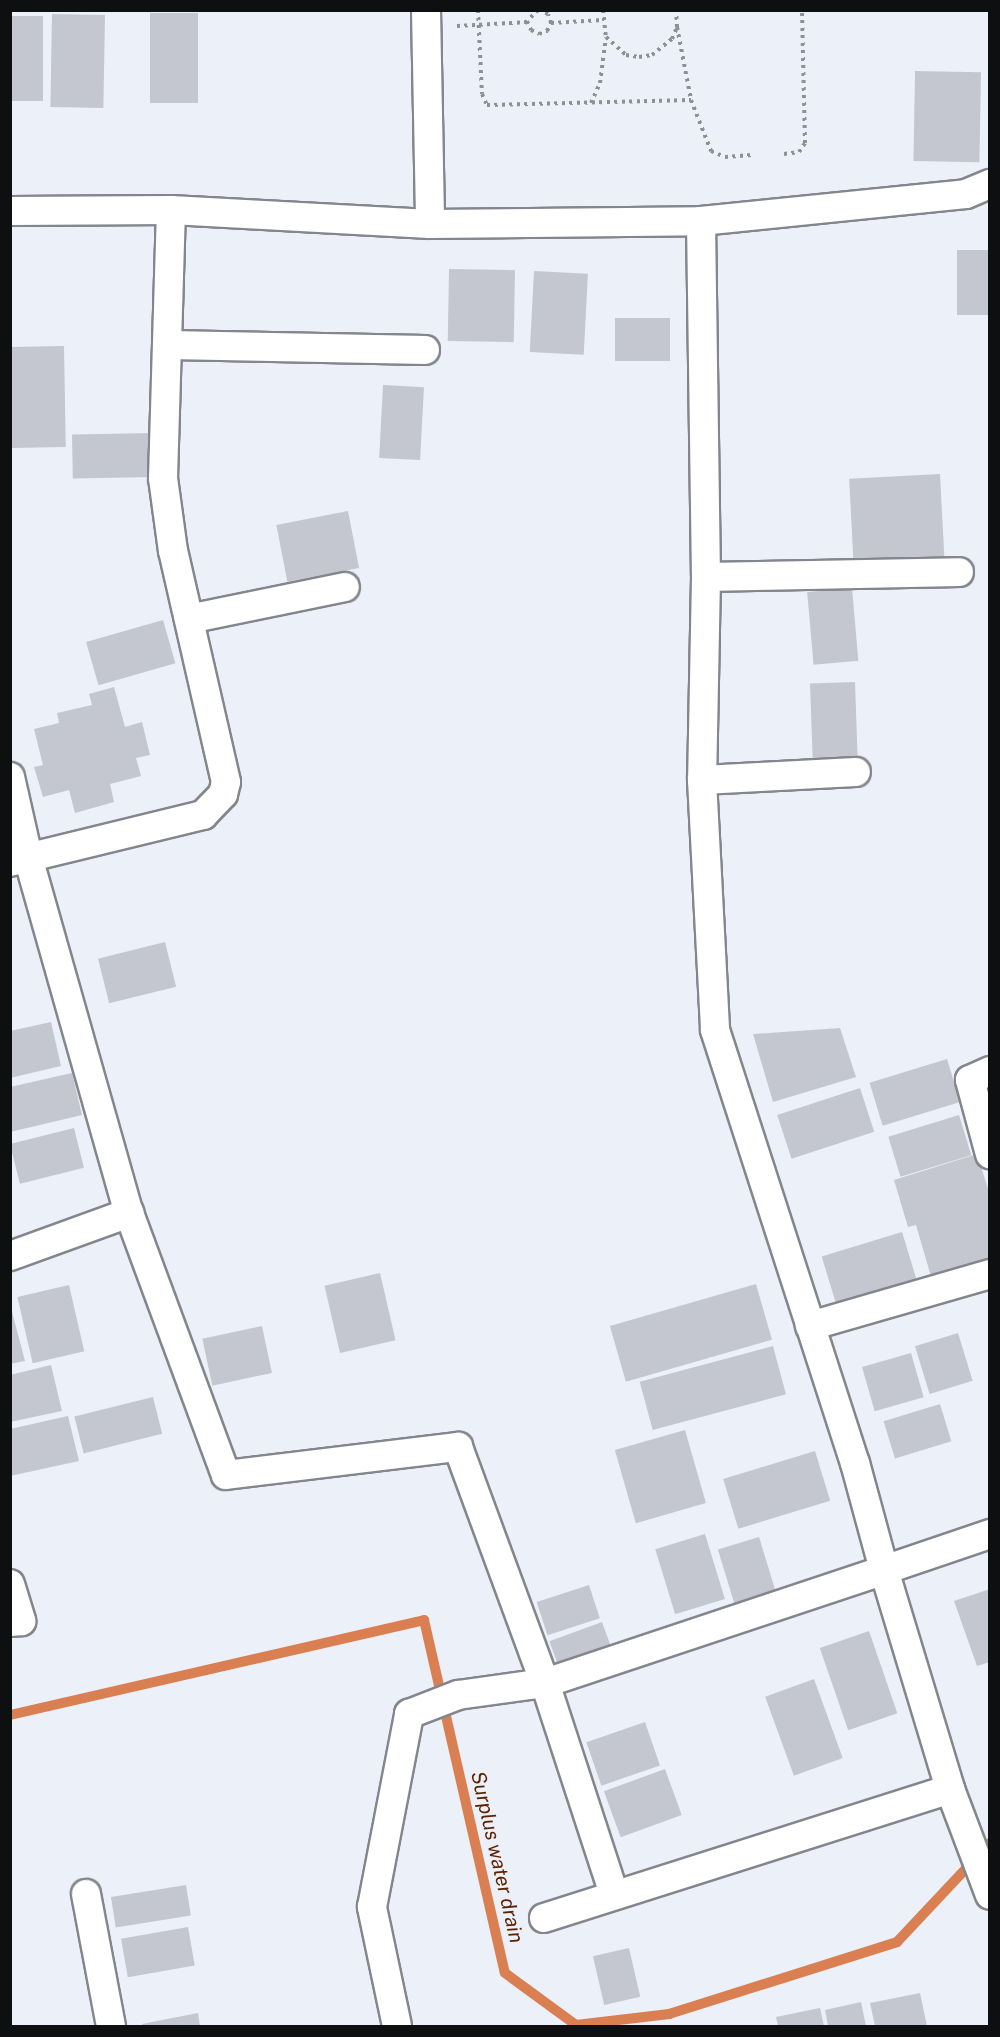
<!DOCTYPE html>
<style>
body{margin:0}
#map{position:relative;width:1000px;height:2037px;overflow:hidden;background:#ecf0f8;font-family:"Public Sans",sans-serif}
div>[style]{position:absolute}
.stream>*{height:10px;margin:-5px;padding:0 5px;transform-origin:5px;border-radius:5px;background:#da7f52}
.building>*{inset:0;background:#c4c7cf;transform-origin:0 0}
.path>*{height:4px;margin-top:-2px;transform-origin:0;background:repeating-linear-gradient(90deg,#8d9095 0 3px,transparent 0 7.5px)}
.roads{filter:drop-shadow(2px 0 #83868d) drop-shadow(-2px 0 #83868d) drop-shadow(0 2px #83868d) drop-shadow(0 -2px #83868d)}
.minor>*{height:28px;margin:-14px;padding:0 14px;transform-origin:14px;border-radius:14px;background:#fff}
span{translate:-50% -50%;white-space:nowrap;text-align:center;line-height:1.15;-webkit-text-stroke:6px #ecf0f8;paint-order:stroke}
.water-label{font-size:20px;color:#5e2401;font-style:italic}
.frame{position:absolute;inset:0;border:12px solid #0e0f11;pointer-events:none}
</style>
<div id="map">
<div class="stream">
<div style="left:10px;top:1715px;width:425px;rotate:-12.9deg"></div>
<div style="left:424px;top:1620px;width:362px;rotate:77.1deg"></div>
<div style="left:505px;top:1973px;width:88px;rotate:36.2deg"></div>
<div style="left:576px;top:2025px;width:94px;rotate:-6.7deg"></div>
<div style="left:669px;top:2014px;width:239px;rotate:-17.5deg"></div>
<div style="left:897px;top:1942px;width:136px;rotate:-46.8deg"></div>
</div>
<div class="building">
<div style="left:150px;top:13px;width:48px;height:90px"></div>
<div style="left:52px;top:14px;width:53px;height:93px;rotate:1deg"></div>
<div style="left:10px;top:16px;width:33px;height:85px"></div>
<div style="left:915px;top:71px;width:66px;height:90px;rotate:1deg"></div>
<div style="left:990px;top:250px;width:65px;height:33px;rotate:90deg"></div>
<div style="left:449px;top:269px;width:66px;height:72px;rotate:1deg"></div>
<div style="left:534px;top:271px;width:54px;height:81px;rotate:3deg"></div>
<div style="left:615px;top:318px;width:55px;height:43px"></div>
<div style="left:64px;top:346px;width:101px;height:54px;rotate:89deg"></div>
<div style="left:383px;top:385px;width:41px;height:73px;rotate:3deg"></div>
<div style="left:156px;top:433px;width:44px;height:84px;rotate:89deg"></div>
<div style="left:940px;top:474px;width:90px;height:91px;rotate:87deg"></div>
<div style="left:348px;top:511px;width:58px;height:73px;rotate:79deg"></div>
<div style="left:852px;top:588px;width:73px;height:45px;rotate:85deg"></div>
<div style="left:163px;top:620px;width:45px;height:80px;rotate:74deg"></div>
<div style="left:855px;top:682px;width:76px;height:45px;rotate:88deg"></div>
<div style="clip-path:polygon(114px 687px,125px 727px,142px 722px,150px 755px,136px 758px,141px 776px,110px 784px,114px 802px,75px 813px,69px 790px,43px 797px,34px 767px,43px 765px,34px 729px,59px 723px,57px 713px,92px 705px,89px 694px)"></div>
<div style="left:165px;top:942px;width:46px;height:69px;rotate:76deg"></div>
<div style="clip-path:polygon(51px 1022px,61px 1066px,10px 1078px,10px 1031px)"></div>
<div style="clip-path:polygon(840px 1028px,856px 1077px,773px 1102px,753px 1034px)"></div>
<div style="left:947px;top:1059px;width:45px;height:81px;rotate:73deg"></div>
<div style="clip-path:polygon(72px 1073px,82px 1115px,10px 1132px,10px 1087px)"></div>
<div style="left:860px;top:1088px;width:46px;height:87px;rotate:72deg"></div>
<div style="left:959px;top:1115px;width:42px;height:74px;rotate:73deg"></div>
<div style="left:74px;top:1128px;width:41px;height:66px;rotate:76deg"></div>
<div style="clip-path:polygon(977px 1154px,990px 1195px,990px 1263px,932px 1280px,916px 1225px,908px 1227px,894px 1180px)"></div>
<div style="left:902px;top:1232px;width:54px;height:84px;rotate:73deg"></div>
<div style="left:380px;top:1273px;width:69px;height:57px;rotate:77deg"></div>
<div style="left:756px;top:1284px;width:58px;height:152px;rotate:74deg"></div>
<div style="left:69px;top:1285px;width:68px;height:53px;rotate:77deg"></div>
<div style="clip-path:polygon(10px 1304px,25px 1361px,10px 1364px)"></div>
<div style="left:262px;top:1326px;width:48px;height:61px;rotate:78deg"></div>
<div style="left:958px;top:1333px;width:50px;height:45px;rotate:73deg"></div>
<div style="left:773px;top:1346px;width:50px;height:138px;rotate:75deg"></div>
<div style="left:911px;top:1353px;width:46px;height:51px;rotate:74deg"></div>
<div style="clip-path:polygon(51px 1365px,62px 1411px,10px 1422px,10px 1375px)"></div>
<div style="left:153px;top:1397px;width:38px;height:81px;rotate:76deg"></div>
<div style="left:940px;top:1404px;width:39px;height:59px;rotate:73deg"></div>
<div style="clip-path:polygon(68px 1416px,79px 1461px,10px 1476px,10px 1429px)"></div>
<div style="left:685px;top:1430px;width:76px;height:73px;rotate:74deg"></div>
<div style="left:815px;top:1451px;width:52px;height:96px;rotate:73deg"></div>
<div style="left:705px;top:1534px;width:68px;height:52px;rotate:73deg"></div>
<div style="left:759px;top:1537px;width:56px;height:43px;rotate:73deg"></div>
<div style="left:589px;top:1585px;width:35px;height:55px;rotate:72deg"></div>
<div style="clip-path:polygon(990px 1589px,990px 1662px,977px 1666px,954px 1601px)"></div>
<div style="left:602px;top:1622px;width:37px;height:56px;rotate:70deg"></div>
<div style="left:869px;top:1631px;width:87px;height:52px;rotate:71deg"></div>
<div style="left:814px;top:1679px;width:84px;height:52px;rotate:70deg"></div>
<div style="left:645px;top:1722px;width:46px;height:62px;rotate:71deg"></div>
<div style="left:665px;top:1769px;width:49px;height:65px;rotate:70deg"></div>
<div style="left:186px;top:1885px;width:31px;height:76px;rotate:81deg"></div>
<div style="left:188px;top:1927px;width:39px;height:68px;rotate:80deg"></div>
<div style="left:629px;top:1948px;width:50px;height:37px;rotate:77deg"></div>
<div style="clip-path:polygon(920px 1993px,927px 2026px,875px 2026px,870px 2003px)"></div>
<div style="clip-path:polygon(861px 2002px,866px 2026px,828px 2026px,825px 2010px)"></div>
<div style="clip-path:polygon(820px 2008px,824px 2026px,778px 2026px,776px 2017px)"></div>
<div style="clip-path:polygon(198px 2013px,200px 2026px,143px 2026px,142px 2024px)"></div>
</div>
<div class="path">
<div style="left:478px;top:10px;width:84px;rotate:87.3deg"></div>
<div style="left:482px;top:94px;width:12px;rotate:66deg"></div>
<div style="left:487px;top:105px;width:204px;rotate:-1.4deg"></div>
<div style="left:538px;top:10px;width:16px;rotate:135deg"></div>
<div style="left:527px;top:21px;width:10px;rotate:66deg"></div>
<div style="left:531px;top:30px;width:9px;rotate:27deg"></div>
<div style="left:539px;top:34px;width:9px;rotate:-21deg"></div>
<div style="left:547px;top:31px;width:9px;rotate:-63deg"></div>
<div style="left:551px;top:23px;width:9px;rotate:-108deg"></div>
<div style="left:548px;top:14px;width:8px;rotate:-150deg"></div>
<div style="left:603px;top:10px;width:27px;rotate:84deg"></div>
<div style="left:606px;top:37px;width:27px;rotate:42deg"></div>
<div style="left:626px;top:55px;width:13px;rotate:9deg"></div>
<div style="left:639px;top:57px;width:13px;rotate:-9deg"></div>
<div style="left:652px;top:55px;width:26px;rotate:-39deg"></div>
<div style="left:672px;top:39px;width:13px;rotate:-67deg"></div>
<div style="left:677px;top:27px;width:17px;rotate:-93deg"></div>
<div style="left:551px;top:23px;width:52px;rotate:-3.3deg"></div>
<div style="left:457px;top:26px;width:71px;rotate:-3.2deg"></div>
<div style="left:677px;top:27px;width:74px;rotate:79.1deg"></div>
<div style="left:691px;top:100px;width:55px;rotate:68.6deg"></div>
<div style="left:711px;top:151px;width:15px;rotate:23deg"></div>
<div style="left:725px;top:157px;width:27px;rotate:-4deg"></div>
<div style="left:591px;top:103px;width:22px;rotate:-66deg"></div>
<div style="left:600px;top:83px;width:46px;rotate:-82.6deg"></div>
<div style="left:784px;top:154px;width:15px;rotate:-8deg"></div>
<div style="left:799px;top:152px;width:11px;rotate:-56deg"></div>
<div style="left:805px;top:143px;width:133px;rotate:-91.3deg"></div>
</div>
<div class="roads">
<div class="minor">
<div style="left:426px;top:10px;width:214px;rotate:88.9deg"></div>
<div style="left:10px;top:211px;width:161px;rotate:-0.4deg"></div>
<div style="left:171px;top:210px;width:259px;rotate:3.1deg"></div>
<div style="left:430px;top:224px;width:271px;rotate:-0.6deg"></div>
<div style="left:701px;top:221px;width:266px;rotate:-5.8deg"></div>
<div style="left:966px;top:194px;width:26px;rotate:-23deg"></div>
<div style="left:701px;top:221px;width:356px;rotate:89.2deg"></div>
<div style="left:706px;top:577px;width:203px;rotate:91.1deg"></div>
<div style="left:702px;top:780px;width:250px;rotate:87deg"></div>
<div style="left:715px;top:1030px;width:455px;rotate:72.1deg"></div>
<div style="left:855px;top:1463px;width:111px;rotate:74.8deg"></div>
<div style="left:884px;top:1570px;width:112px;rotate:-18.8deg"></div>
<div style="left:170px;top:345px;width:255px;rotate:1.1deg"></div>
<div style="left:706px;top:577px;width:253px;rotate:-1.1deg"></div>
<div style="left:189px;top:619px;width:159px;rotate:-11.6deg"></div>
<div style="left:10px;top:777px;width:82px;rotate:77.3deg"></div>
<div style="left:28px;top:857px;width:370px;rotate:74.2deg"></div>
<div style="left:129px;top:1213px;width:279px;rotate:69.7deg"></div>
<div style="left:226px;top:1475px;width:234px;rotate:-6.9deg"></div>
<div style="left:458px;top:1447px;width:252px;rotate:69.8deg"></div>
<div style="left:545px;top:1683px;width:357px;rotate:-18.4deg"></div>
<div style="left:884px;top:1570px;width:229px;rotate:73.2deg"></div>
<div style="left:950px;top:1789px;width:113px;rotate:69.3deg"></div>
<div style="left:702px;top:780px;width:154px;rotate:-3deg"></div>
<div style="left:10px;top:862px;width:199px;rotate:-13.7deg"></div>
<div style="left:203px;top:815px;width:29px;rotate:-46deg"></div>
<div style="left:223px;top:794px;width:12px;rotate:-76deg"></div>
<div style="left:226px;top:782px;width:237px;rotate:-102.9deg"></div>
<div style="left:173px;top:551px;width:74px;rotate:-97.8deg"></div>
<div style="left:163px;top:478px;width:268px;rotate:-88.3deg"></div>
<div style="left:990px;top:1071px;width:22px;rotate:156deg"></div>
<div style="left:970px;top:1080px;width:77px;rotate:74.9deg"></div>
<div style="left:10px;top:1256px;width:127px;rotate:-19.9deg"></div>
<div style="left:810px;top:1326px;width:187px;rotate:-16.1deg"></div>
<div style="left:10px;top:1584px;width:39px;rotate:73deg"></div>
<div style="left:21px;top:1621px;width:11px;rotate:175deg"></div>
<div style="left:86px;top:1894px;width:134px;rotate:79.3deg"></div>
<div style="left:544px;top:1918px;width:426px;rotate:-17.6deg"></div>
<div style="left:397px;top:2026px;width:122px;rotate:-101.9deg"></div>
<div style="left:372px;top:1907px;width:197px;rotate:-79.1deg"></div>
<div style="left:409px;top:1714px;width:53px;rotate:-21.2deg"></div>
<div style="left:458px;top:1695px;width:88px;rotate:-7.9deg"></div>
<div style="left:545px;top:1683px;width:222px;rotate:71.9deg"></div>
</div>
</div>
<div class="water-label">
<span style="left:497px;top:1857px;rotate:77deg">Surplus water drain</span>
</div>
<div class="frame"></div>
</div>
